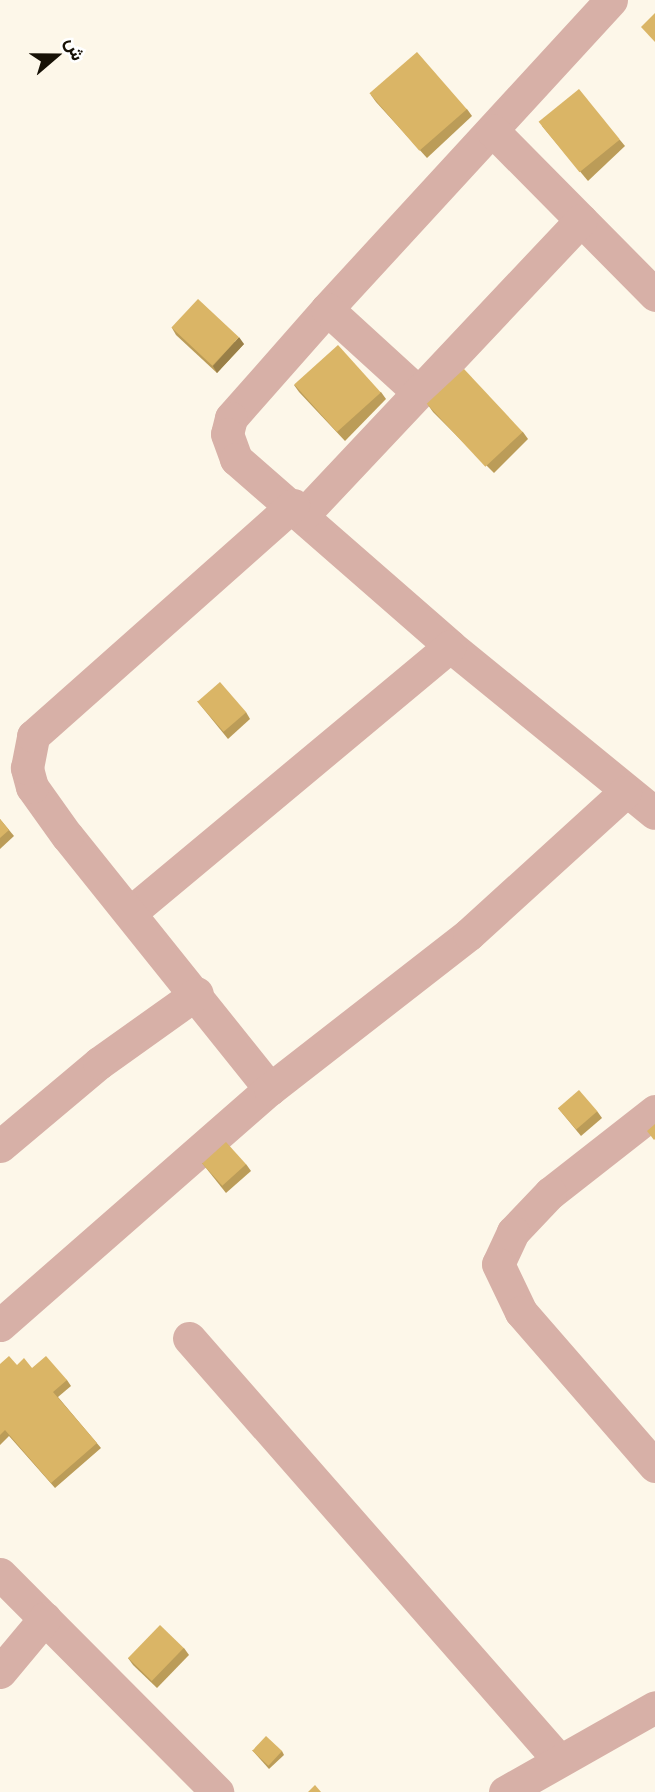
<!DOCTYPE html>
<meta charset="utf-8">
<style>
body{margin:0}
#map{position:relative;width:655px;height:1792px;overflow:hidden;background:#fdf7e9;font-family:"IBM Plex Serif",Vazirmatn,serif}
div>[style]{position:absolute}
.minor>*{height:33px;margin:-16.5px;padding:0 16.5px;transform-origin:16.5px;border-radius:16.5px;background:#d7b0a7}
.wall>*{inset:0;background:#bb9c58}
.shaded-wall>*{inset:0;background:#997f47}
.building>*{inset:0;background:#dab566;transform-origin:0 0}
span{translate:-50% -50%;white-space:nowrap;text-align:center;line-height:1.15;-webkit-text-stroke:6px #fff;paint-order:stroke}
.north{position:absolute;left:21px;top:21px;width:70px;height:70px;-webkit-text-stroke:5px #fff;paint-order:stroke;rotate:70deg;font-size:19px;font-weight:700;line-height:28px;text-align:center;color:#171106}
.north::after{content:'';display:block;margin:auto;width:24px;height:32px;background:#171106;clip-path:polygon(50% 0,100% 100%,50% 72%,0 100%)}
</style>
<div id="map">
<div class="minor">
<div style="left:611px;top:0;width:420px;rotate:132.6deg"></div>
<div style="left:327px;top:309px;width:145px;rotate:131.4deg"></div>
<div style="left:231px;top:418px;width:16px;rotate:104deg"></div>
<div style="left:227px;top:434px;width:27px;rotate:70deg"></div>
<div style="left:236px;top:459px;width:284px;rotate:41.1deg"></div>
<div style="left:450px;top:646px;width:264px;rotate:39.2deg"></div>
<div style="left:492px;top:130px;width:232px;rotate:45.3deg"></div>
<div style="left:327px;top:309px;width:123px;rotate:42.4deg"></div>
<div style="left:304px;top:514px;width:404px;rotate:-46.7deg"></div>
<div style="left:131px;top:912px;width:415px;rotate:-39.8deg"></div>
<div style="left:270px;top:1089px;width:324px;rotate:-128.7deg"></div>
<div style="left:67px;top:836px;width:60px;rotate:-125.5deg"></div>
<div style="left:32px;top:787px;width:20px;rotate:-105deg"></div>
<div style="left:27px;top:768px;width:33px;rotate:-79deg"></div>
<div style="left:33px;top:736px;width:348px;rotate:-41.6deg"></div>
<div style="left:655px;top:1111px;width:133px;rotate:142deg"></div>
<div style="left:550px;top:1193px;width:54px;rotate:133.5deg"></div>
<div style="left:513px;top:1232px;width:35px;rotate:115deg"></div>
<div style="left:498px;top:1264px;width:53px;rotate:64.4deg"></div>
<div style="left:521px;top:1312px;width:204px;rotate:49deg"></div>
<div style="left:0;top:1146px;width:129px;rotate:-40deg"></div>
<div style="left:99px;top:1063px;width:120px;rotate:-35.5deg"></div>
<div style="left:0;top:1325px;width:359px;rotate:-41.2deg"></div>
<div style="left:270px;top:1089px;width:252px;rotate:-37.9deg"></div>
<div style="left:469px;top:934px;width:211px;rotate:-42.3deg"></div>
<div style="left:189px;top:1338px;width:561px;rotate:48.76deg"></div>
<div style="left:0;top:1574px;width:308px;rotate:45.1deg"></div>
<div style="left:0;top:1672px;width:70px;rotate:-50.2deg"></div>
<div style="left:505px;top:1792px;width:172px;rotate:-29.5deg"></div>
</div>
<div class="wall">
<div style="clip-path:polygon(371px 95px,467px 109px,472px 116px,427px 158px,376px 102px)"></div>
<div style="clip-path:polygon(542px 126px,620px 140px,625px 146px,588px 181px)"></div>
<div style="clip-path:polygon(172px 328px,244px 344px,217px 373px,176px 335px)"></div>
<div style="clip-path:polygon(294px 385px,381px 392px,386px 399px,345px 441px,299px 392px)"></div>
<div style="clip-path:polygon(428px 405px,523px 432px,528px 439px,494px 473px,433px 412px)"></div>
<div style="clip-path:polygon(197px 701px,246px 712px,250px 719px,228px 739px)"></div>
<div style="clip-path:polygon(0 819px,14px 836px,0 849px)"></div>
<div style="clip-path:polygon(558px 1108px,597px 1111px,602px 1118px,581px 1136px)"></div>
<div style="clip-path:polygon(202px 1163px,246px 1164px,251px 1171px,226px 1193px)"></div>
<div style="clip-path:polygon(0 1364px,17px 1365px,32px 1368px,67px 1380px,71px 1386px,58px 1397px,101px 1448px,55px 1488px,9px 1436px,0 1445px)"></div>
<div style="clip-path:polygon(184px 1648px,189px 1655px,157px 1688px,133px 1665px,128px 1658px)"></div>
<div style="clip-path:polygon(252px 1750px,282px 1751px,284px 1755px,269px 1769px)"></div>
</div>
<div class="shaded-wall">
<div style="clip-path:polygon(239px 337px,244px 344px,217px 373px,213px 366px)"></div>
</div>
<div class="building">
<div style="clip-path:polygon(655px 13px,655px 42px,641px 27px)"></div>
<div style="left:417px;top:52px;width:76px;height:63px;rotate:49deg"></div>
<div style="left:579px;top:89px;width:65px;height:52px;rotate:51deg"></div>
<div style="left:198px;top:299px;width:56px;height:39px;rotate:43deg"></div>
<div style="left:338px;top:345px;width:64px;height:59px;rotate:48deg"></div>
<div style="left:464px;top:369px;width:86px;height:51px;rotate:47deg"></div>
<div style="left:220px;top:682px;width:40px;height:30px;rotate:49deg"></div>
<div style="clip-path:polygon(0 819px,9px 830px,0 838px)"></div>
<div style="left:579px;top:1090px;width:28px;height:28px;rotate:49deg"></div>
<div style="clip-path:polygon(655px 1124px,655px 1139px,654px 1140px,647px 1131px)"></div>
<div style="left:226px;top:1142px;width:30px;height:32px;rotate:48deg"></div>
<div style="clip-path:polygon(9px 1356px,17px 1365px,24px 1358px,32px 1368px,46px 1356px,67px 1380px,53px 1392px,97px 1443px,51px 1483px,5px 1430px,0 1435px,0 1364px)"></div>
<div style="left:160px;top:1625px;width:33px;height:46px;rotate:44deg"></div>
<div style="left:266px;top:1736px;width:22px;height:20px;rotate:43deg"></div>
<div style="clip-path:polygon(315px 1785px,321px 1792px,308px 1792px)"></div>
</div>
<div class="north">ش</div>
</div>
